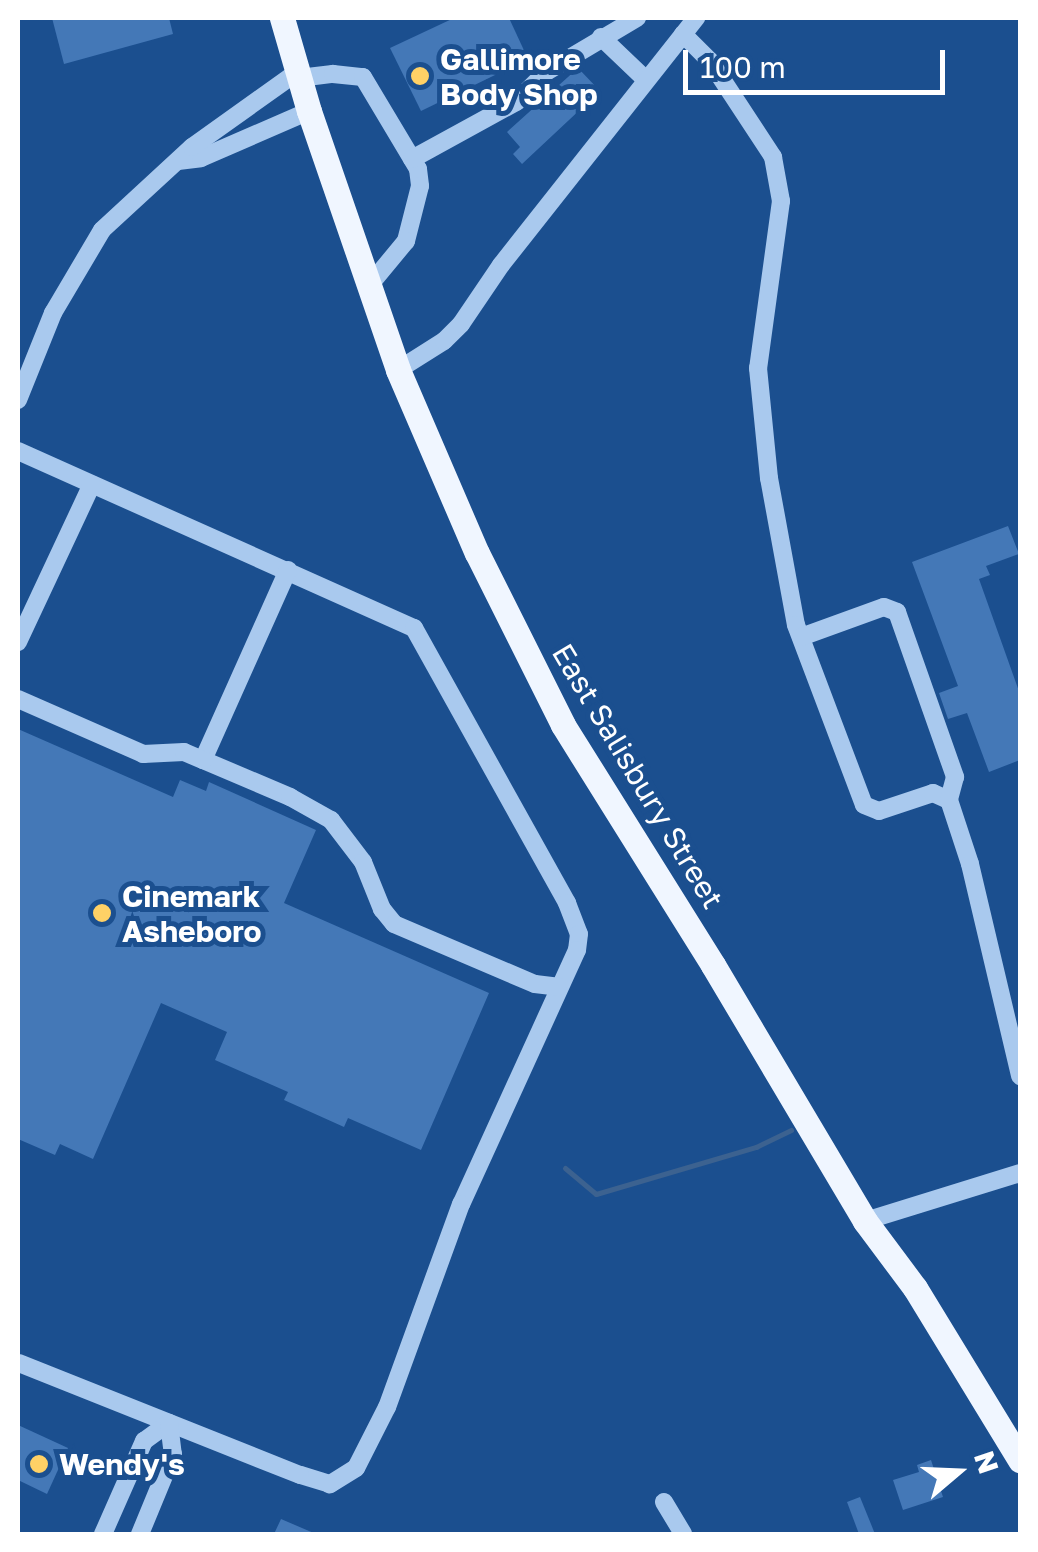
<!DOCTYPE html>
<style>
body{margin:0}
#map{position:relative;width:1038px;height:1552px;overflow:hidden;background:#1b4f8f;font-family:"Golos Text",sans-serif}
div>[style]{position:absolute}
.stream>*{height:5px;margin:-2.5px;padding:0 2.5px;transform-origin:2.5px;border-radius:2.5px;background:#3c6290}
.building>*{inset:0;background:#4478b7}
.minor>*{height:18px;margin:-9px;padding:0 9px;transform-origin:9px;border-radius:9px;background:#a9c9ee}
.major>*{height:25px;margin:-12.5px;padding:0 12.5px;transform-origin:12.5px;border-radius:12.5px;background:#f0f6ff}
.dots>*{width:28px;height:28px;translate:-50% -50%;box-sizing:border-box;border:5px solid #1b4f8f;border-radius:50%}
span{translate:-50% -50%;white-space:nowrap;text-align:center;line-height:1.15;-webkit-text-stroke:10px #1b4f8f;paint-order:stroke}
.poi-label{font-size:30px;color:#fff;font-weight:700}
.left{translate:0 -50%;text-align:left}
.street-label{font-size:30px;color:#fff}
.frame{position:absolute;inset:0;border:20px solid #fff;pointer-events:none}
.north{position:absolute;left:908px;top:1422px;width:100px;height:100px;-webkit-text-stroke:8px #1b4f8f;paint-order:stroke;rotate:71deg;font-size:28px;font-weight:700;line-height:40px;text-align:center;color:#fff}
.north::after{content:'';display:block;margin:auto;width:35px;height:45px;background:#fff;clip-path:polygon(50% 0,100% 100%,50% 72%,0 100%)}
.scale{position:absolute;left:683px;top:50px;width:262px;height:45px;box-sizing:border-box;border:5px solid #fff;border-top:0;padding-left:12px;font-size:30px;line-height:35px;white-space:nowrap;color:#fff;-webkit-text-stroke:8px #1b4f8f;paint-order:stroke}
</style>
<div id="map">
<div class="stream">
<div style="left:565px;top:1168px;width:40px;rotate:40deg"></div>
<div style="left:596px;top:1194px;width:167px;rotate:-16.4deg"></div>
<div style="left:756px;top:1147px;width:39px;rotate:-26deg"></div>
</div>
<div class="building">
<div style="clip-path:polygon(52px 18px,169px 18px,173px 34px,64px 64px)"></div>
<div style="clip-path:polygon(454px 18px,509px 18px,528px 59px,421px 111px,390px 48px)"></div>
<div style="clip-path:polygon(578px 68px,600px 91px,522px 164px,513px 154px,520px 147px,507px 132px)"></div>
<div style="clip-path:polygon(1008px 526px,1019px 554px,986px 566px,990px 575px,979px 579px,1020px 694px,1020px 760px,989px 772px,967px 713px,948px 719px,939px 693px,958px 686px,912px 562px)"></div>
<div style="clip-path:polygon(18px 729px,173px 797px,180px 780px,206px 791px,209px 782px,316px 830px,284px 903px,489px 993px,421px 1150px,348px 1118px,344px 1127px,284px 1100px,288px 1092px,215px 1060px,227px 1032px,161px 1003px,93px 1159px,60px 1144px,55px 1155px,18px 1139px)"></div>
<div style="clip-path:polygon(18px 1425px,68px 1448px,47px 1494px,18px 1480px)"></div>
<div style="clip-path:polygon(931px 1460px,943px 1497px,903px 1510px,893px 1480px,919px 1472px,917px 1465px)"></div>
<div style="clip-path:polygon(860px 1497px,875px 1534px,859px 1534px,847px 1502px)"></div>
<div style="clip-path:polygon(281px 1519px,316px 1534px,274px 1534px)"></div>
</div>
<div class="minor">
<div style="left:683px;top:34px;width:38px;rotate:45deg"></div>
<div style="left:710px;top:61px;width:115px;rotate:56.7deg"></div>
<div style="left:773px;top:157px;width:45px;rotate:79.7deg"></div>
<div style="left:781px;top:201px;width:169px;rotate:97.8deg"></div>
<div style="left:758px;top:368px;width:111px;rotate:84.3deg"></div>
<div style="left:769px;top:478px;width:149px;rotate:79.6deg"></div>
<div style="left:796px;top:625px;width:192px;rotate:69.3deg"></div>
<div style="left:864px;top:805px;width:16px;rotate:22deg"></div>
<div style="left:879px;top:811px;width:57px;rotate:-18.4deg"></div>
<div style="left:933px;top:793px;width:17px;rotate:24deg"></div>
<div style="left:949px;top:800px;width:67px;rotate:71.8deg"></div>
<div style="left:970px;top:864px;width:218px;rotate:76.7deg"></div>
<div style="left:601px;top:37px;width:62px;rotate:43.7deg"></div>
<div style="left:299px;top:78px;width:34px;rotate:-7deg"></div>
<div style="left:333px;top:74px;width:30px;rotate:6deg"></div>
<div style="left:363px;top:77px;width:107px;rotate:59.1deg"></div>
<div style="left:418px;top:169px;width:17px;rotate:83deg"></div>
<div style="left:420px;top:186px;width:57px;rotate:104.3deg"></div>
<div style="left:406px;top:241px;width:60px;rotate:129.6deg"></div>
<div style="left:412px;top:159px;width:119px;rotate:-28.7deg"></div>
<div style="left:516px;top:102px;width:42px;rotate:-45deg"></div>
<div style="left:546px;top:72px;width:106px;rotate:-30.7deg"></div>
<div style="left:178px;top:161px;width:23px;rotate:-7deg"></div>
<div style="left:201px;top:158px;width:118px;rotate:-23.5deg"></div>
<div style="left:398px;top:370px;width:54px;rotate:-32.2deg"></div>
<div style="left:444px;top:341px;width:24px;rotate:-45deg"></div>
<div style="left:461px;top:324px;width:71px;rotate:-55.9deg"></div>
<div style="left:501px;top:265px;width:315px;rotate:-51.7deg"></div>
<div style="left:18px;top:400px;width:94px;rotate:-68.1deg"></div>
<div style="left:53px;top:313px;width:96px;rotate:-59.4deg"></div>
<div style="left:102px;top:230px;width:122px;rotate:-42.7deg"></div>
<div style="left:192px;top:147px;width:129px;rotate:-35.5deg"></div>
<div style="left:18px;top:451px;width:434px;rotate:24.1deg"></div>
<div style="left:414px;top:628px;width:315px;rotate:60.9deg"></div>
<div style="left:567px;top:903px;width:33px;rotate:69deg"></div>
<div style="left:579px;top:934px;width:16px;rotate:97deg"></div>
<div style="left:577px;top:950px;width:279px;rotate:114.5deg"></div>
<div style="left:461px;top:1204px;width:216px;rotate:110deg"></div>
<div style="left:387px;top:1407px;width:68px;rotate:116.9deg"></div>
<div style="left:356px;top:1468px;width:31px;rotate:148deg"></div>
<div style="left:330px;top:1484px;width:31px;rotate:-163deg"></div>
<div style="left:300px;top:1475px;width:303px;rotate:-158.3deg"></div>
<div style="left:288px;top:570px;width:208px;rotate:114.1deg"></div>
<div style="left:203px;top:760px;width:95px;rotate:23deg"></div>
<div style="left:290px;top:797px;width:47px;rotate:29.3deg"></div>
<div style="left:331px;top:820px;width:53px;rotate:52.7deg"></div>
<div style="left:363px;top:862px;width:51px;rotate:68deg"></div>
<div style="left:382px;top:909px;width:19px;rotate:51deg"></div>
<div style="left:394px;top:924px;width:153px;rotate:23.1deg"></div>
<div style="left:535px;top:984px;width:23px;rotate:7deg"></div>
<div style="left:801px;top:637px;width:88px;rotate:-19.9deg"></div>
<div style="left:884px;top:607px;width:14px;rotate:21deg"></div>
<div style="left:897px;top:612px;width:175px;rotate:70.6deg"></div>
<div style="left:955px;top:777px;width:24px;rotate:105deg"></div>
<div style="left:18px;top:642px;width:174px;rotate:-64.9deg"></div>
<div style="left:18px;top:699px;width:137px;rotate:23.7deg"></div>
<div style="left:143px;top:754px;width:41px;rotate:-2.8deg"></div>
<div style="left:184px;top:752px;width:21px;rotate:23deg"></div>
<div style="left:865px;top:1221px;width:162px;rotate:-17.2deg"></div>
<div style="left:664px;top:1502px;width:37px;rotate:59deg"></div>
<div style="left:103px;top:1534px;width:102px;rotate:-66.2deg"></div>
<div style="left:144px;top:1441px;width:31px;rotate:-36deg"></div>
<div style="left:169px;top:1423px;width:31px;rotate:83deg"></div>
<div style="left:173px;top:1454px;width:87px;rotate:112.4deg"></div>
</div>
<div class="major">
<div style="left:282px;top:18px;width:97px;rotate:73.8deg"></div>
<div style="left:309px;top:111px;width:274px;rotate:71deg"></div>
<div style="left:398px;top:370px;width:199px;rotate:66.7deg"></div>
<div style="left:477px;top:553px;width:192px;rotate:63.4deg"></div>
<div style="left:563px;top:725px;width:283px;rotate:58deg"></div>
<div style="left:713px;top:965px;width:298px;rotate:59.3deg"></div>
<div style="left:865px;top:1221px;width:84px;rotate:53.3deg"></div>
<div style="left:915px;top:1288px;width:202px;rotate:58.6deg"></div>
</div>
<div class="dots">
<div style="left:420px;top:76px;background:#ffd166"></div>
<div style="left:102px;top:913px;background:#ffd166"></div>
<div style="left:39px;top:1464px;background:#ffd166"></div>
</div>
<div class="poi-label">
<span class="left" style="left:440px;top:76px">Gallimore<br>Body Shop</span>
<span class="left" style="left:122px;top:913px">Cinemark<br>Asheboro</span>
<span class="left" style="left:59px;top:1464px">Wendy's</span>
</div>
<div class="street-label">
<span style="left:638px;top:776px;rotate:59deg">East Salisbury Street</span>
</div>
<div class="frame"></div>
<div class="north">N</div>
<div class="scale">100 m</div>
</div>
